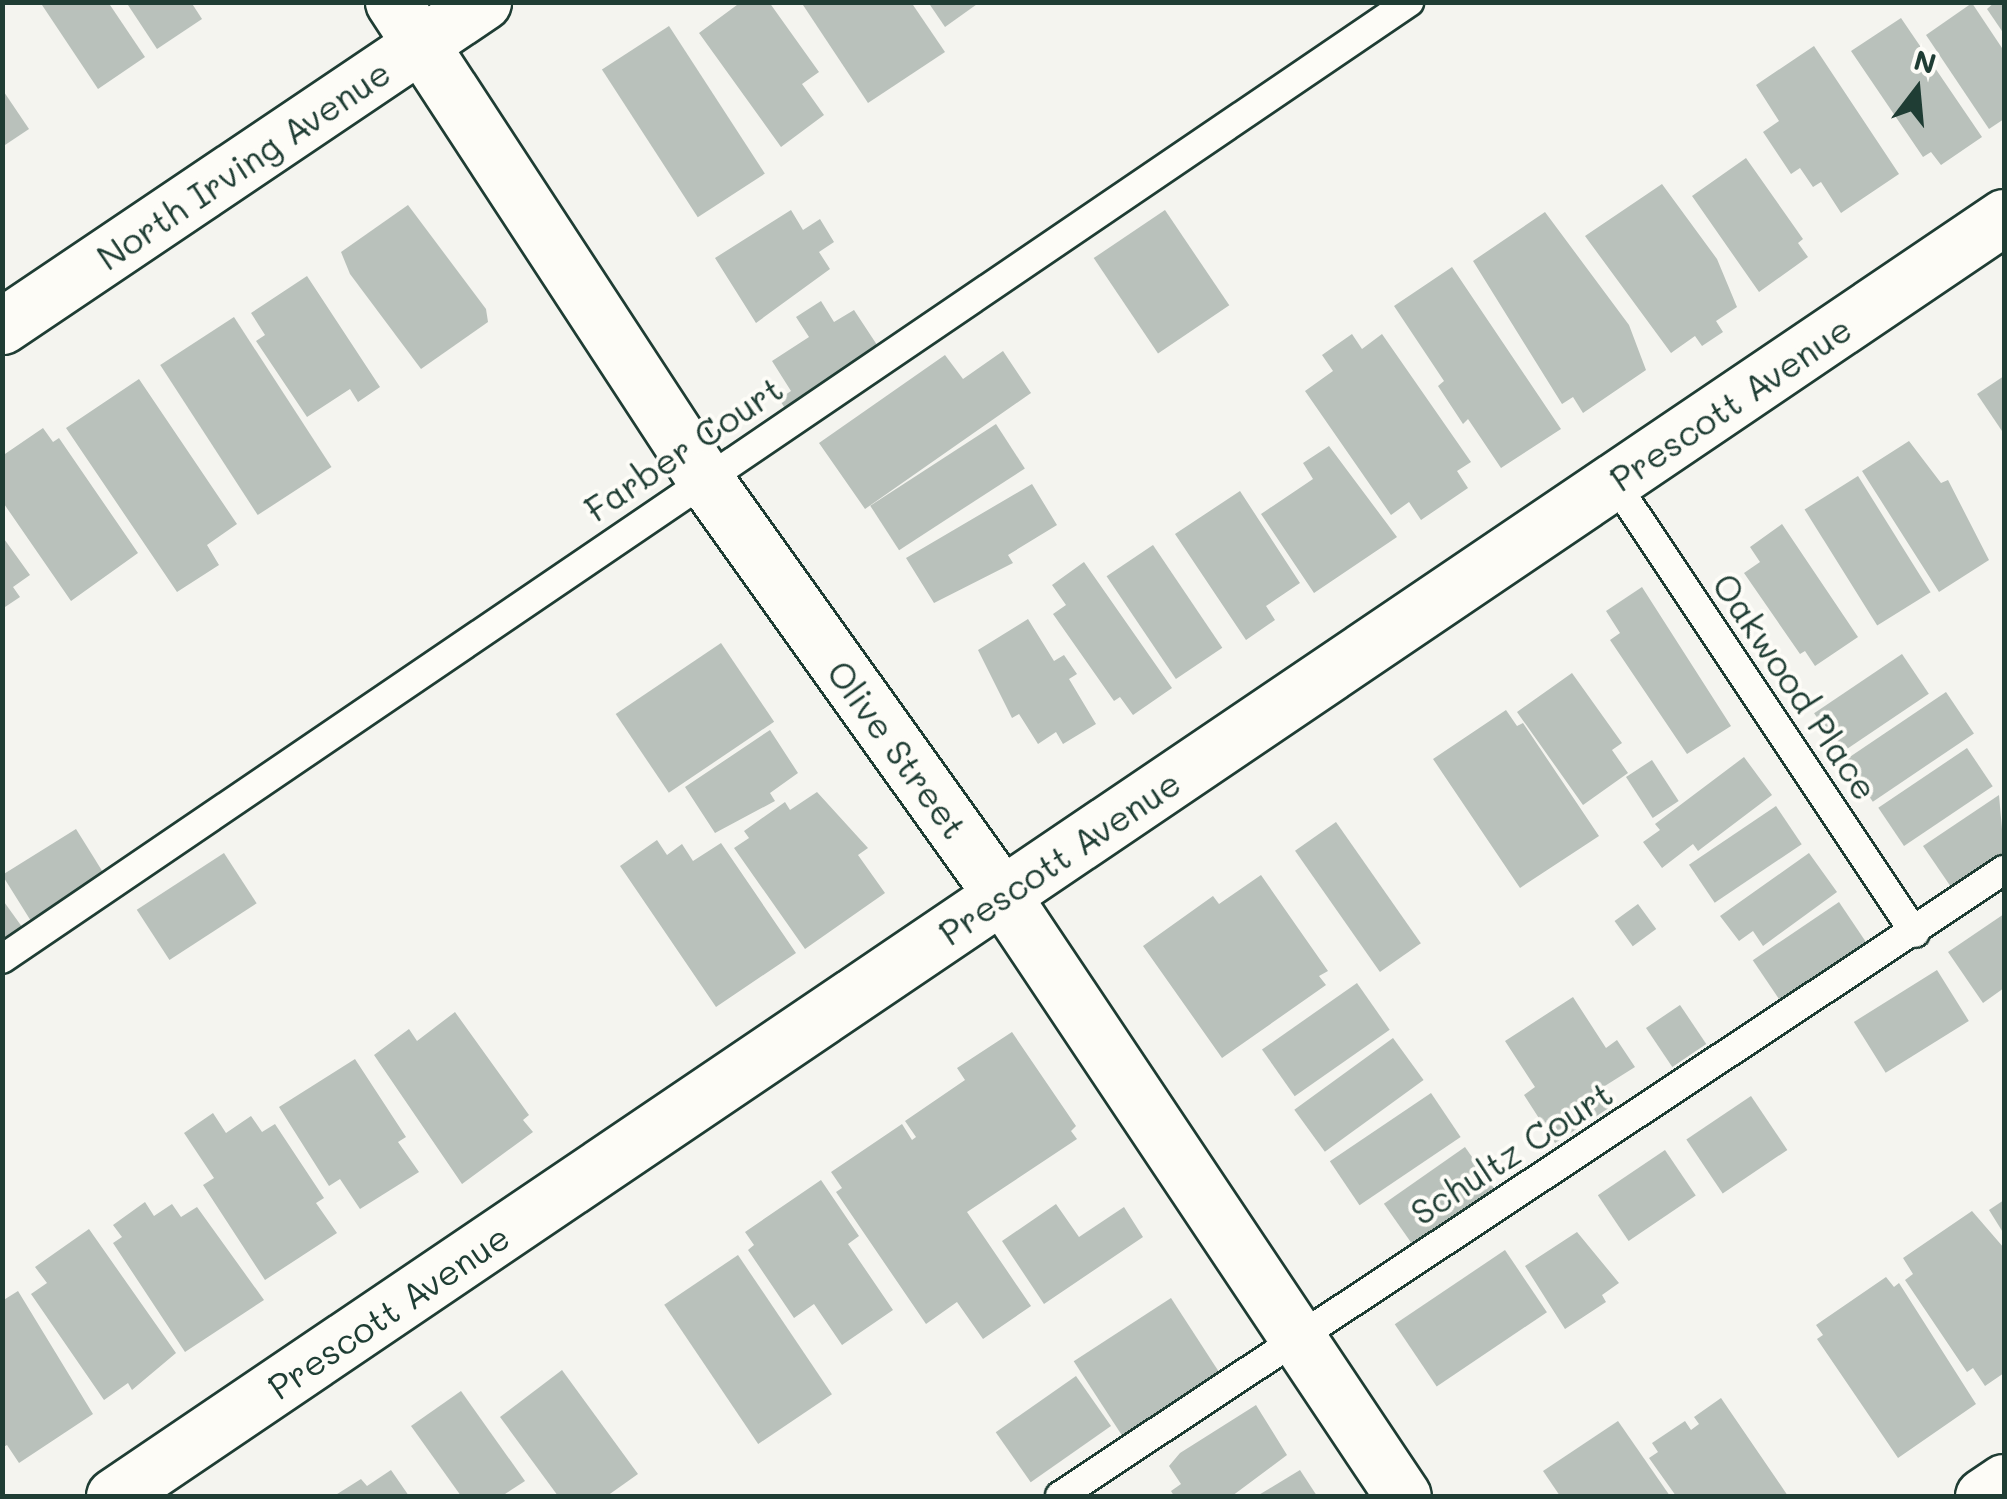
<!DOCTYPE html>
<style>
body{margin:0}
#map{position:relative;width:2007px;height:1499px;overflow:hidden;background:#f4f4ef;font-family:Mali,sans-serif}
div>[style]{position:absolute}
.building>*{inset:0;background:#b9c1bb;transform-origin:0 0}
.roads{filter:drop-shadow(2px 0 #1f3d34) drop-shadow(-2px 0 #1f3d34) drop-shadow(0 2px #1f3d34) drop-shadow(0 -2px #1f3d34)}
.service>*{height:28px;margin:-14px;padding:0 14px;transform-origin:14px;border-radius:14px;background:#fdfcf7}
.minor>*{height:55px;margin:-27.5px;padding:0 27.5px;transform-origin:27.5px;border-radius:27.5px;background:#fdfcf7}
.primary>*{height:55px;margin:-27.5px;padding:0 27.5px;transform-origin:27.5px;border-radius:27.5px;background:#fdfcf7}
span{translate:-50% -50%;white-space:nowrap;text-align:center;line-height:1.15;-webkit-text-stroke:8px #fdfcf7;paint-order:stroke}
.street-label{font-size:35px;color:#1f3d34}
.frame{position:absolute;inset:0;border:5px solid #1f3d34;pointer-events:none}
.north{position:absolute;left:1867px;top:40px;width:100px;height:100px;-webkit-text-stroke:8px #fdfcf7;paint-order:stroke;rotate:16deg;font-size:28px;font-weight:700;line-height:40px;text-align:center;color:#1f3d34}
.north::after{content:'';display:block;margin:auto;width:35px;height:45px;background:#1f3d34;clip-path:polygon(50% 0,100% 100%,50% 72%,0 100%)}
</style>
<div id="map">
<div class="building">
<div style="clip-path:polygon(40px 2px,108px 2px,145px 57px,98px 89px)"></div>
<div style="clip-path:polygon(126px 2px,191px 2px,202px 19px,157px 49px)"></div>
<div style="clip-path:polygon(741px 2px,769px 2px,819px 72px,802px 84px,824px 115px,781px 147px,699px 33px)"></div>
<div style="clip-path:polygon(801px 2px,911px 2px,945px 52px,868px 103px)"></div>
<div style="clip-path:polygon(928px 2px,980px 2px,945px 27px)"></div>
<div style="clip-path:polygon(1995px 2px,2004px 2px,2004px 34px,1987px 9px)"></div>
<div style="clip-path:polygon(1972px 3px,2004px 51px,2004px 119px,1989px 129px,1926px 35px)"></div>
<div style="clip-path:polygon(1901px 18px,1982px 137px,1941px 165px,1931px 152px,1923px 157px,1851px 51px)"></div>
<div style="left:669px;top:26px;width:176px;height:80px;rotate:57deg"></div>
<div style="clip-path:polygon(1814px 46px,1899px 174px,1841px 213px,1821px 182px,1813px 187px,1800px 168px,1791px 174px,1763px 132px,1779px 121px,1756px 85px)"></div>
<div style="clip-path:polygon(2px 89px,29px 129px,2px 147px)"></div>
<div style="clip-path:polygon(1746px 158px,1803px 239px,1798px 243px,1808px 257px,1759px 292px,1692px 196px)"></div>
<div style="clip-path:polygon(1662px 184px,1717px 259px,1737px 307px,1716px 321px,1723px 332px,1702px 346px,1695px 336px,1671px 353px,1585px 236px)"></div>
<div style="clip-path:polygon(408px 205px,486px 309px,488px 322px,421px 369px,350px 274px,341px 252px)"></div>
<div style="clip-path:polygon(791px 210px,803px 230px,820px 219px,834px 242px,819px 252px,830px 269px,756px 323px,715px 258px)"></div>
<div style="left:1165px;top:210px;width:115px;height:86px;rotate:56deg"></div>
<div style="clip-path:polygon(1545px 212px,1629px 325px,1646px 370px,1583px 413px,1573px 397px,1562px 404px,1473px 261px)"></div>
<div style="clip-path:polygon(1452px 267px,1561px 429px,1501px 468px,1468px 419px,1463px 424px,1438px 386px,1444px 381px,1394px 306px)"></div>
<div style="clip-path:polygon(307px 276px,380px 387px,358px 402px,350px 389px,307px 417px,256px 341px,265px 335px,251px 313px)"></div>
<div style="clip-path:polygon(821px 301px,834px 322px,854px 310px,881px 351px,788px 413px,779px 399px,791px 391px,772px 361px,809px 337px,796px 317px)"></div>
<div style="left:234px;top:317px;width:179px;height:88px;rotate:57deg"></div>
<div style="clip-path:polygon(1352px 334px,1362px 349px,1382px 334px,1471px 462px,1457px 471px,1468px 488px,1421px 520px,1409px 502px,1391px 515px,1305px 391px,1333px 371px,1322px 355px)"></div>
<div style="clip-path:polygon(1003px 351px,1031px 393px,865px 509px,819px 443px,945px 355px,963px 379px)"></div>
<div style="clip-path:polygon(2004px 376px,2004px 434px,1977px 394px)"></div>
<div style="clip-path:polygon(139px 379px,237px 524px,207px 545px,219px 565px,177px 592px,66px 428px)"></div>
<div style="left:996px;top:424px;width:53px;height:150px;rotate:57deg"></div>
<div style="clip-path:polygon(43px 428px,53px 442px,59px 438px,138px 553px,71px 601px,2px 501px,2px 456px)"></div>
<div style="clip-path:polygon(1909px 441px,1941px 483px,1948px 480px,1989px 560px,1939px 592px,1862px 471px)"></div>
<div style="clip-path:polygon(1329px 446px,1397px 537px,1314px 593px,1261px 514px,1313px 479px,1303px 463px)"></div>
<div style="left:1858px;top:476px;width:137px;height:63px;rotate:58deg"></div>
<div style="clip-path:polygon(1032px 484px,1057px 525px,1008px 555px,1013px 563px,934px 603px,906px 558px)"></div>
<div style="clip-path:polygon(1240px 491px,1300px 583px,1266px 606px,1275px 620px,1246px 640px,1175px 534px)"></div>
<div style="clip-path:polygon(1782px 524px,1858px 637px,1815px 666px,1805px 651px,1800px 654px,1744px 573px,1760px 562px,1750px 547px)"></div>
<div style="clip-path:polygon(2px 536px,30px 575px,13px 587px,20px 597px,2px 609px)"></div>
<div style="left:1153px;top:545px;width:124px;height:56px;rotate:56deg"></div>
<div style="clip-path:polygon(1084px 562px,1172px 688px,1133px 715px,1120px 697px,1114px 701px,1053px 614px,1066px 605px,1052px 585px)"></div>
<div style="clip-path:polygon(1642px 587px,1731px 726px,1687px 754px,1610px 640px,1620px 633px,1606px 611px)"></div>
<div style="clip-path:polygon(1028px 619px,1054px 661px,1064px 655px,1077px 674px,1069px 679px,1096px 724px,1063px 744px,1056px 732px,1038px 744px,1019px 714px,1012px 718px,978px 650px)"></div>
<div style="left:721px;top:643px;width:95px;height:127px;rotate:56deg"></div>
<div style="left:1902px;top:654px;width:48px;height:106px;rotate:56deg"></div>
<div style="clip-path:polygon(1572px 673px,1622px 743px,1612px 750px,1628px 773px,1583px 805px,1517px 712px)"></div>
<div style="left:1946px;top:692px;width:50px;height:122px;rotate:56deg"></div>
<div style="clip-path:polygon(1506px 710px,1517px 726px,1523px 723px,1599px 836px,1520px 888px,1433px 759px)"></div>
<div style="clip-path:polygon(770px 730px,798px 773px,770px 793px,775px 801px,715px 833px,685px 787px)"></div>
<div style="left:1967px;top:748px;width:46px;height:107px;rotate:56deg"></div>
<div style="clip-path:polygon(1744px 757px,1772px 795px,1698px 851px,1693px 844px,1662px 868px,1643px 842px,1660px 830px,1655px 824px)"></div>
<div style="left:1652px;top:760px;width:49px;height:31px;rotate:57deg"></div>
<div style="clip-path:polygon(817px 792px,868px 848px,858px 855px,885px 893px,805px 949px,734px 848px,749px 838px,744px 831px,785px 802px,790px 810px)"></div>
<div style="clip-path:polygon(1999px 795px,2004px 852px,1951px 887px,1923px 846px)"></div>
<div style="left:1776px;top:806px;width:46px;height:105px;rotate:56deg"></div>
<div style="left:1336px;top:822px;width:148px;height:50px;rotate:55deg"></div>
<div style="left:76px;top:829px;width:58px;height:87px;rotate:58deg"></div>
<div style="clip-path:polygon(657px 840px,667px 855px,682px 844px,693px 861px,721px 843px,796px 953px,716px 1007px,620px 866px)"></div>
<div style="left:224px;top:853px;width:60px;height:104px;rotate:57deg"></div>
<div style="clip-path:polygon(1809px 853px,1837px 892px,1763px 946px,1753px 931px,1739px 941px,1720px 916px)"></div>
<div style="clip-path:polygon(1261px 875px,1328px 971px,1319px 976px,1326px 985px,1222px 1058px,1143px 946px,1213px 896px,1219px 904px)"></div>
<div style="clip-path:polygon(2px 899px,30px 938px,2px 957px)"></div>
<div style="left:1839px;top:902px;width:50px;height:104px;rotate:56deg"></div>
<div style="left:1638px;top:904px;width:31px;height:29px;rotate:54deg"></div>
<div style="clip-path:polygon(2004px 914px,2004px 988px,1983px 1003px,1948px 952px)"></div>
<div style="left:1937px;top:970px;width:60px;height:98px;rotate:58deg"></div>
<div style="left:1357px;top:983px;width:57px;height:116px;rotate:55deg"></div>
<div style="clip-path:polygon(1573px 997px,1606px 1048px,1617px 1040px,1635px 1067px,1600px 1089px,1612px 1106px,1555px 1143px,1524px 1095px,1535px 1087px,1505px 1041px)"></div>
<div style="left:1680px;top:1005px;width:47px;height:41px;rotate:56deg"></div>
<div style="clip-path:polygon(455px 1012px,529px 1115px,523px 1120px,533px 1132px,462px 1184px,374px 1055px,409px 1029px,417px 1041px)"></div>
<div style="clip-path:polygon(1012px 1032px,1076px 1126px,1071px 1131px,1077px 1139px,967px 1212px,1031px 1306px,983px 1339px,957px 1302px,926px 1324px,836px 1192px,842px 1188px,831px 1172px,902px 1124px,912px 1140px,916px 1137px,905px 1121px,965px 1080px,957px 1068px)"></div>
<div style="left:1393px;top:1038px;width:52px;height:122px;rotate:54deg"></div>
<div style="clip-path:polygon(355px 1059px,406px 1137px,398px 1142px,419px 1172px,360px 1209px,340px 1179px,329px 1186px,279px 1107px)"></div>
<div style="left:1431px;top:1093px;width:53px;height:122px;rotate:56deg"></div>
<div style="left:1751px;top:1096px;width:65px;height:78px;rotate:56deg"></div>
<div style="clip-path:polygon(213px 1113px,226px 1133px,251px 1116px,262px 1132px,275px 1124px,324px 1198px,316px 1203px,337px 1233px,265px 1280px,203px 1185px,214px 1178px,184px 1133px)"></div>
<div style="left:1465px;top:1147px;width:55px;height:99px;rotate:55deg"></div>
<div style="left:1665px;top:1150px;width:55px;height:81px;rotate:56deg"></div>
<div style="clip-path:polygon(821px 1180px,859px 1236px,848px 1244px,893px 1310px,842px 1345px,814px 1304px,794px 1318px,748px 1250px,754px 1245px,745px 1232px)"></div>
<div style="clip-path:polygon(2004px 1200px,2004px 1234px,1989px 1210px)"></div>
<div style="clip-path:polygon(145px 1202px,154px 1216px,172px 1204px,181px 1217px,197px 1207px,264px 1300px,185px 1352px,113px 1243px,122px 1237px,113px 1225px)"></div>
<div style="clip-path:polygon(1056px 1204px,1079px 1237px,1124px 1207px,1143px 1237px,1044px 1304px,1002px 1241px)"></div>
<div style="clip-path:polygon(1972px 1211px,2004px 1248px,2004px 1373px,1985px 1386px,1973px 1368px,1967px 1372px,1905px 1280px,1913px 1274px,1903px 1258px)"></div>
<div style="clip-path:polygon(89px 1229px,176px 1353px,132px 1390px,128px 1383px,104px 1400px,31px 1294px,47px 1283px,35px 1267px)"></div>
<div style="clip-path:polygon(1577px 1232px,1619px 1283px,1602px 1295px,1606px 1302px,1565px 1329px,1525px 1266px)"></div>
<div style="left:1505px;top:1250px;width:75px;height:133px;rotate:56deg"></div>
<div style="left:738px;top:1255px;width:168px;height:89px;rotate:56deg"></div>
<div style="clip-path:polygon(1886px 1277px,1894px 1287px,1899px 1283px,1976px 1404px,1898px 1458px,1817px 1339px,1823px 1335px,1816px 1325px)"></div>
<div style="clip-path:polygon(18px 1291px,93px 1414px,19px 1463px,7px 1445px,2px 1448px,2px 1301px)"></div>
<div style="left:1171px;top:1298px;width:95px;height:116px;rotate:57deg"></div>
<div style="clip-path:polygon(562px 1370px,638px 1474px,607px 1496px,558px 1496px,500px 1417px)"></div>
<div style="left:1076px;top:1376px;width:61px;height:98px;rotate:55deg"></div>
<div style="clip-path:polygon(461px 1391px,525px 1481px,502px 1496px,461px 1496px,411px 1426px)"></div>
<div style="clip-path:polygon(1721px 1398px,1788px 1496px,1676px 1496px,1649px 1458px,1658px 1452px,1652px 1443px,1685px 1421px,1691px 1430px,1699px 1424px,1694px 1417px)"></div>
<div style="clip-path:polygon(1256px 1405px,1287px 1455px,1232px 1496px,1174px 1496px,1171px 1491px,1181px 1484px,1169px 1466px,1180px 1453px)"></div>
<div style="clip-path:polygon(1618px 1421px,1670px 1496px,1560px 1496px,1543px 1471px)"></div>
<div style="clip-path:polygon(391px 1470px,409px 1496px,334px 1496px,361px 1479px,367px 1486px)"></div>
<div style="clip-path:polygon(1300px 1470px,1317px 1496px,1257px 1496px)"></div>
</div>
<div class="roads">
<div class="service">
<div style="left:1614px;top:482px;width:542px;rotate:56.28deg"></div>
<div style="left:2px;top:959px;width:1702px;rotate:-34.22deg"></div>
<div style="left:1060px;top:1496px;width:1133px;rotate:-33.55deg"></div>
</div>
<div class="minor">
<div style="left:393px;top:2px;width:569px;rotate:56.84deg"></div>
<div style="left:704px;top:478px;width:513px;rotate:54.45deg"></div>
<div style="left:1002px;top:895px;width:722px;rotate:56.29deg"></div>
<div style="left:2px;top:326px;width:580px;rotate:-33.96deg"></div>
<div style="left:114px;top:1496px;width:2282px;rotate:-34.09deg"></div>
</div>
<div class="primary">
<div style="left:1983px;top:1496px;width:25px;rotate:-34deg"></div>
</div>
</div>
<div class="street-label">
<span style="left:243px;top:164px;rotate:-34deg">North Irving Avenue</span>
<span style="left:1730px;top:403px;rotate:-34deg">Prescott Avenue</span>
<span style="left:683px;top:448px;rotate:-34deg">Farber Court</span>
<span style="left:1796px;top:686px;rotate:56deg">Oakwood Place</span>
<span style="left:898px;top:749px;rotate:54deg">Olive Street</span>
<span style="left:1059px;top:857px;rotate:-34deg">Prescott Avenue</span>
<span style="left:1511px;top:1152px;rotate:-33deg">Schultz Court</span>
<span style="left:388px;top:1311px;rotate:-34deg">Prescott Avenue</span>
</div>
<div class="frame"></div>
<div class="north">N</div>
</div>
